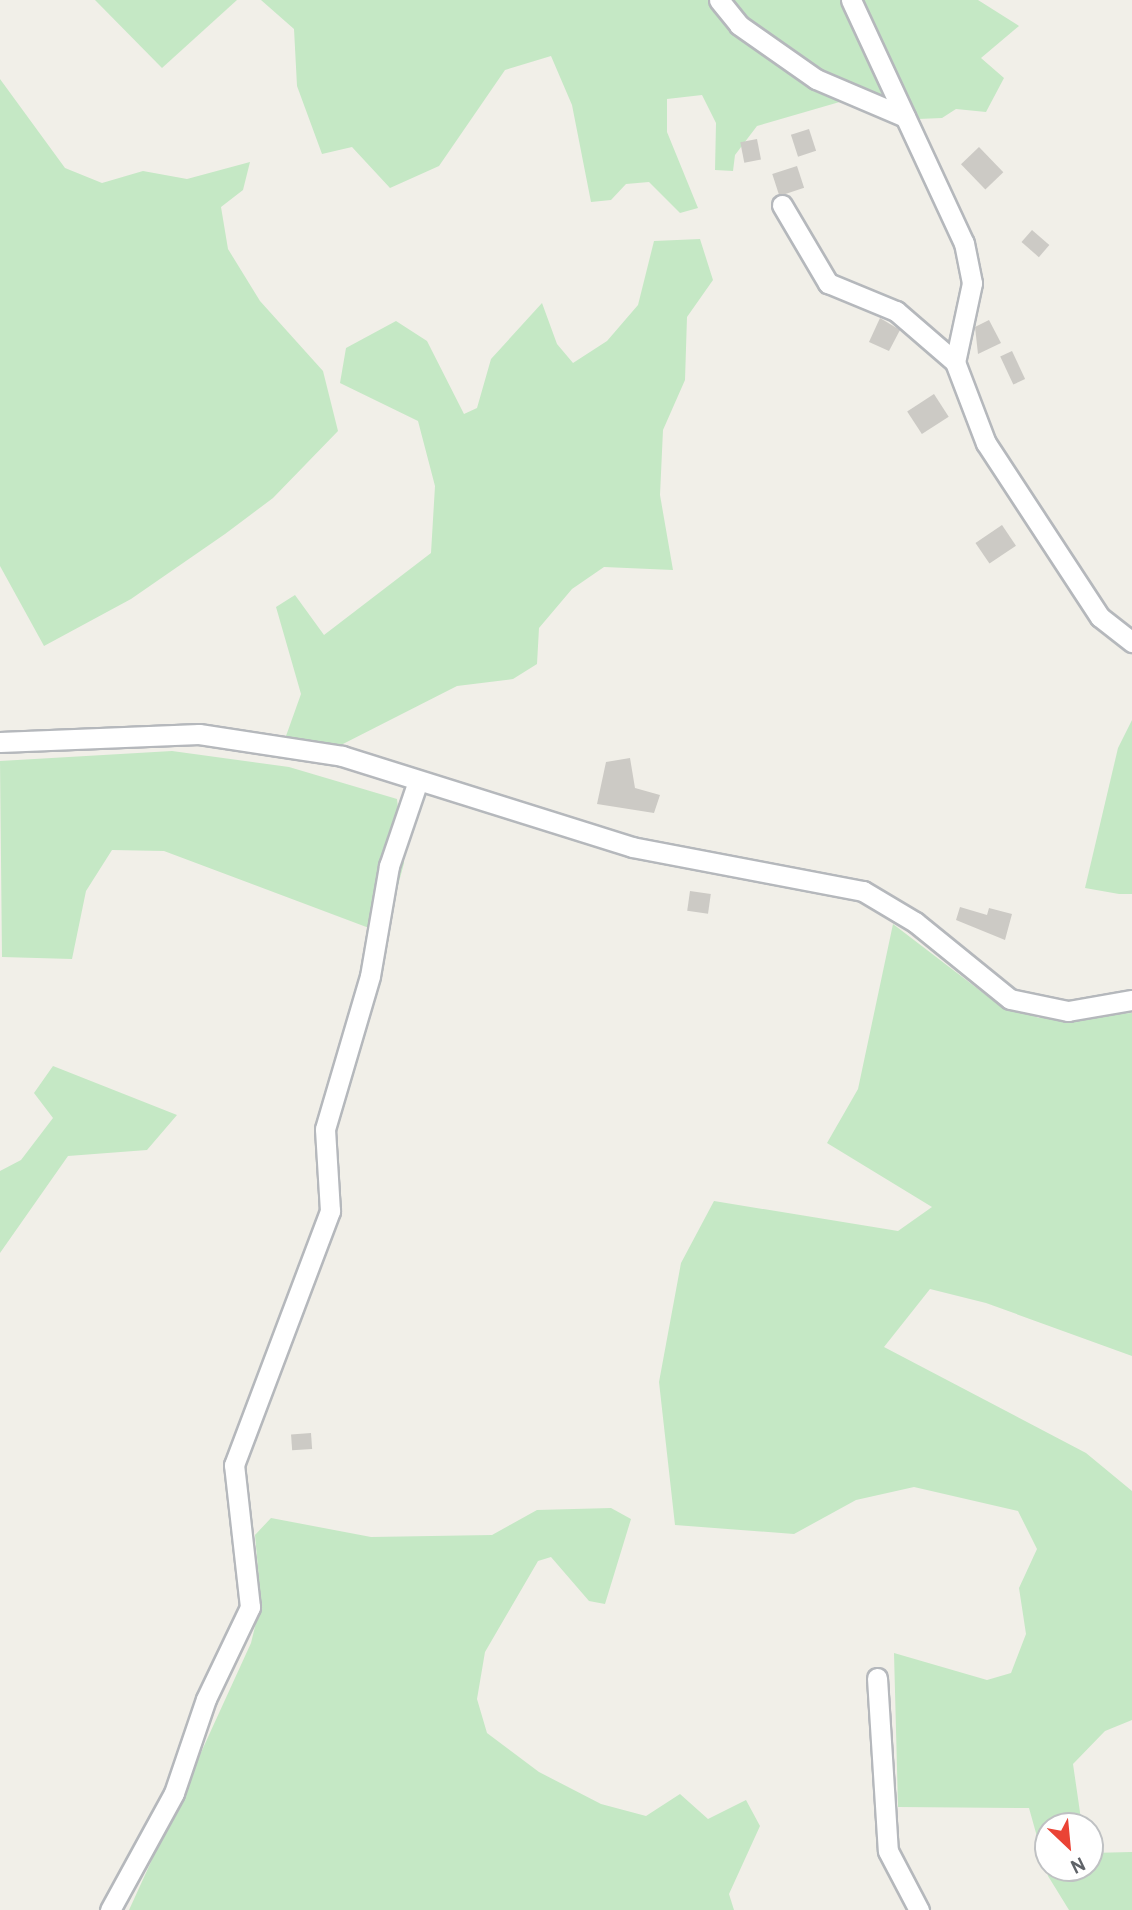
<!DOCTYPE html>
<style>
body{margin:0}
#map{position:relative;width:1132px;height:1910px;overflow:hidden;background:#f1efe8;font-family:Overpass,sans-serif}
div>[style]{position:absolute}
.green>*{inset:0;background:#c5e8c5}
.building>*{inset:0;background:#cccac5;transform-origin:0 0}
.roads{filter:drop-shadow(2px 0 #b5b8bc) drop-shadow(-2px 0 #b5b8bc) drop-shadow(0 2px #b5b8bc) drop-shadow(0 -2px #b5b8bc)}
.street>*{height:19px;margin:-9.5px;padding:0 9.5px;transform-origin:9.5px;border-radius:9.5px;background:#fff}
span{translate:-50% -50%;white-space:nowrap;text-align:center;line-height:1.15;-webkit-text-stroke:7px #fff;paint-order:stroke}
.north{position:absolute;left:1034px;top:1812px;width:70px;height:70px;box-sizing:border-box;background:#fff;border:2px solid #bfc1c3;border-radius:50%;rotate:154deg;font-size:19px;font-weight:700;line-height:28px;text-align:center;color:#5f6368}
.north::after{content:'';display:block;margin:auto;width:24px;height:32px;background:#ea4335;clip-path:polygon(50% 0,100% 100%,50% 72%,0 100%)}
</style>
<div id="map">
<div class="green">
<div style="clip-path:polygon(95px 0,237px 0,162px 68px)"></div>
<div style="clip-path:polygon(261px 0,978px 0,1019px 26px,981px 58px,1004px 78px,986px 112px,956px 109px,942px 118px,894px 120px,843px 101px,757px 126px,735px 155px,733px 171px,715px 170px,716px 123px,702px 95px,667px 99px,667px 132px,698px 208px,680px 213px,649px 182px,626px 184px,611px 200px,591px 202px,572px 105px,551px 56px,505px 70px,439px 166px,390px 188px,352px 147px,322px 154px,297px 86px,294px 29px)"></div>
<div style="clip-path:polygon(0 79px,65px 168px,102px 183px,143px 171px,187px 179px,250px 162px,243px 190px,221px 207px,228px 249px,260px 301px,323px 371px,338px 431px,273px 498px,225px 534px,131px 599px,44px 646px,0 566px)"></div>
<div style="clip-path:polygon(700px 239px,713px 280px,687px 317px,685px 380px,663px 430px,660px 495px,673px 570px,604px 567px,572px 589px,539px 628px,537px 664px,513px 679px,457px 686px,337px 747px,286px 736px,301px 694px,276px 607px,295px 595px,324px 635px,431px 553px,435px 486px,418px 421px,340px 383px,346px 348px,396px 321px,427px 341px,464px 414px,477px 408px,491px 359px,542px 303px,557px 344px,573px 363px,607px 341px,638px 305px,654px 241px)"></div>
<div style="clip-path:polygon(1132px 720px,1132px 894px,1119px 894px,1085px 888px,1118px 748px)"></div>
<div style="clip-path:polygon(172px 751px,289px 767px,397px 799px,404px 863px,385px 934px,164px 851px,112px 850px,86px 891px,72px 959px,2px 957px,0 761px)"></div>
<div style="clip-path:polygon(893px 924px,995px 1002px,1039px 1018px,1132px 1013px,1132px 1356px,986px 1303px,930px 1289px,884px 1347px,1086px 1453px,1132px 1491px,1132px 1720px,1105px 1731px,1073px 1764px,1082px 1826px,1048px 1826px,1048px 1868px,1090px 1868px,1090px 1853px,1132px 1852px,1132px 1910px,1069px 1910px,1048px 1876px,1029px 1808px,898px 1807px,894px 1653px,987px 1680px,1011px 1673px,1026px 1634px,1019px 1588px,1037px 1549px,1018px 1511px,914px 1487px,856px 1500px,794px 1534px,675px 1525px,659px 1382px,681px 1263px,714px 1201px,898px 1231px,932px 1207px,827px 1143px,858px 1089px)"></div>
<div style="clip-path:polygon(53px 1066px,177px 1115px,147px 1150px,68px 1156px,0 1253px,0 1171px,21px 1160px,53px 1118px,34px 1093px)"></div>
<div style="clip-path:polygon(611px 1508px,631px 1519px,605px 1604px,589px 1601px,551px 1557px,538px 1561px,485px 1652px,477px 1699px,487px 1733px,539px 1772px,601px 1804px,646px 1816px,680px 1794px,708px 1819px,746px 1800px,760px 1826px,729px 1894px,734px 1910px,129px 1910px,251px 1643px,261px 1602px,255px 1535px,271px 1518px,371px 1537px,492px 1535px,537px 1510px)"></div>
</div>
<div class="building">
<div style="left:809px;top:129px;width:23px;height:19px;rotate:72deg"></div>
<div style="left:757px;top:139px;width:21px;height:17px;rotate:79deg"></div>
<div style="left:979px;top:147px;width:35px;height:25px;rotate:46deg"></div>
<div style="left:797px;top:166px;width:23px;height:26px;rotate:72deg"></div>
<div style="left:1032px;top:230px;width:23px;height:16px;rotate:41deg"></div>
<div style="clip-path:polygon(880px 318px,900px 330px,889px 351px,869px 342px)"></div>
<div style="clip-path:polygon(989px 320px,1001px 343px,978px 354px,975px 327px)"></div>
<div style="left:1012px;top:351px;width:31px;height:13px;rotate:65deg"></div>
<div style="left:934px;top:394px;width:27px;height:32px;rotate:57deg"></div>
<div style="left:1002px;top:525px;width:25px;height:32px;rotate:56deg"></div>
<div style="clip-path:polygon(630px 758px,635px 788px,660px 795px,654px 813px,597px 804px,606px 762px)"></div>
<div style="left:690px;top:891px;width:21px;height:20px;rotate:8deg"></div>
<div style="clip-path:polygon(960px 907px,987px 915px,989px 908px,1012px 914px,1005px 940px,956px 920px)"></div>
<div style="left:311px;top:1433px;width:16px;height:20px;rotate:86deg"></div>
</div>
<div class="roads">
<div class="street">
<div style="left:719px;top:0;width:32px;rotate:51deg"></div>
<div style="left:739px;top:25px;width:94px;rotate:35deg"></div>
<div style="left:816px;top:79px;width:97px;rotate:23.1deg"></div>
<div style="left:851px;top:0;width:268px;rotate:65.1deg"></div>
<div style="left:964px;top:243px;width:41px;rotate:78.7deg"></div>
<div style="left:972px;top:283px;width:81px;rotate:102.1deg"></div>
<div style="left:955px;top:362px;width:87px;rotate:69.1deg"></div>
<div style="left:986px;top:443px;width:208px;rotate:56.8deg"></div>
<div style="left:1100px;top:617px;width:41px;rotate:38deg"></div>
<div style="left:782px;top:205px;width:91px;rotate:59.5deg"></div>
<div style="left:828px;top:283px;width:74px;rotate:22.4deg"></div>
<div style="left:896px;top:311px;width:78px;rotate:40.8deg"></div>
<div style="left:0;top:742px;width:199px;rotate:-2.3deg"></div>
<div style="left:199px;top:734px;width:145px;rotate:8.7deg"></div>
<div style="left:342px;top:756px;width:304px;rotate:17.4deg"></div>
<div style="left:632px;top:847px;width:235px;rotate:10.8deg"></div>
<div style="left:863px;top:891px;width:61px;rotate:30.8deg"></div>
<div style="left:915px;top:922px;width:122px;rotate:39deg"></div>
<div style="left:1010px;top:999px;width:59px;rotate:11.7deg"></div>
<div style="left:1068px;top:1011px;width:65px;rotate:-9.8deg"></div>
<div style="left:877px;top:1678px;width:173px;rotate:86.4deg"></div>
<div style="left:888px;top:1851px;width:67px;rotate:62.3deg"></div>
<div style="left:110px;top:1910px;width:133px;rotate:-61.3deg"></div>
<div style="left:174px;top:1793px;width:99px;rotate:-71.2deg"></div>
<div style="left:206px;top:1699px;width:102px;rotate:-64.4deg"></div>
<div style="left:250px;top:1607px;width:143px;rotate:-96.4deg"></div>
<div style="left:234px;top:1465px;width:272px;rotate:-69.3deg"></div>
<div style="left:330px;top:1211px;width:82px;rotate:-93.5deg"></div>
<div style="left:325px;top:1129px;width:159px;rotate:-73.6deg"></div>
<div style="left:370px;top:976px;width:112px;rotate:-80.2deg"></div>
<div style="left:389px;top:866px;width:90px;rotate:-71.2deg"></div>
</div>
</div>
<div class="north">N</div>
</div>
